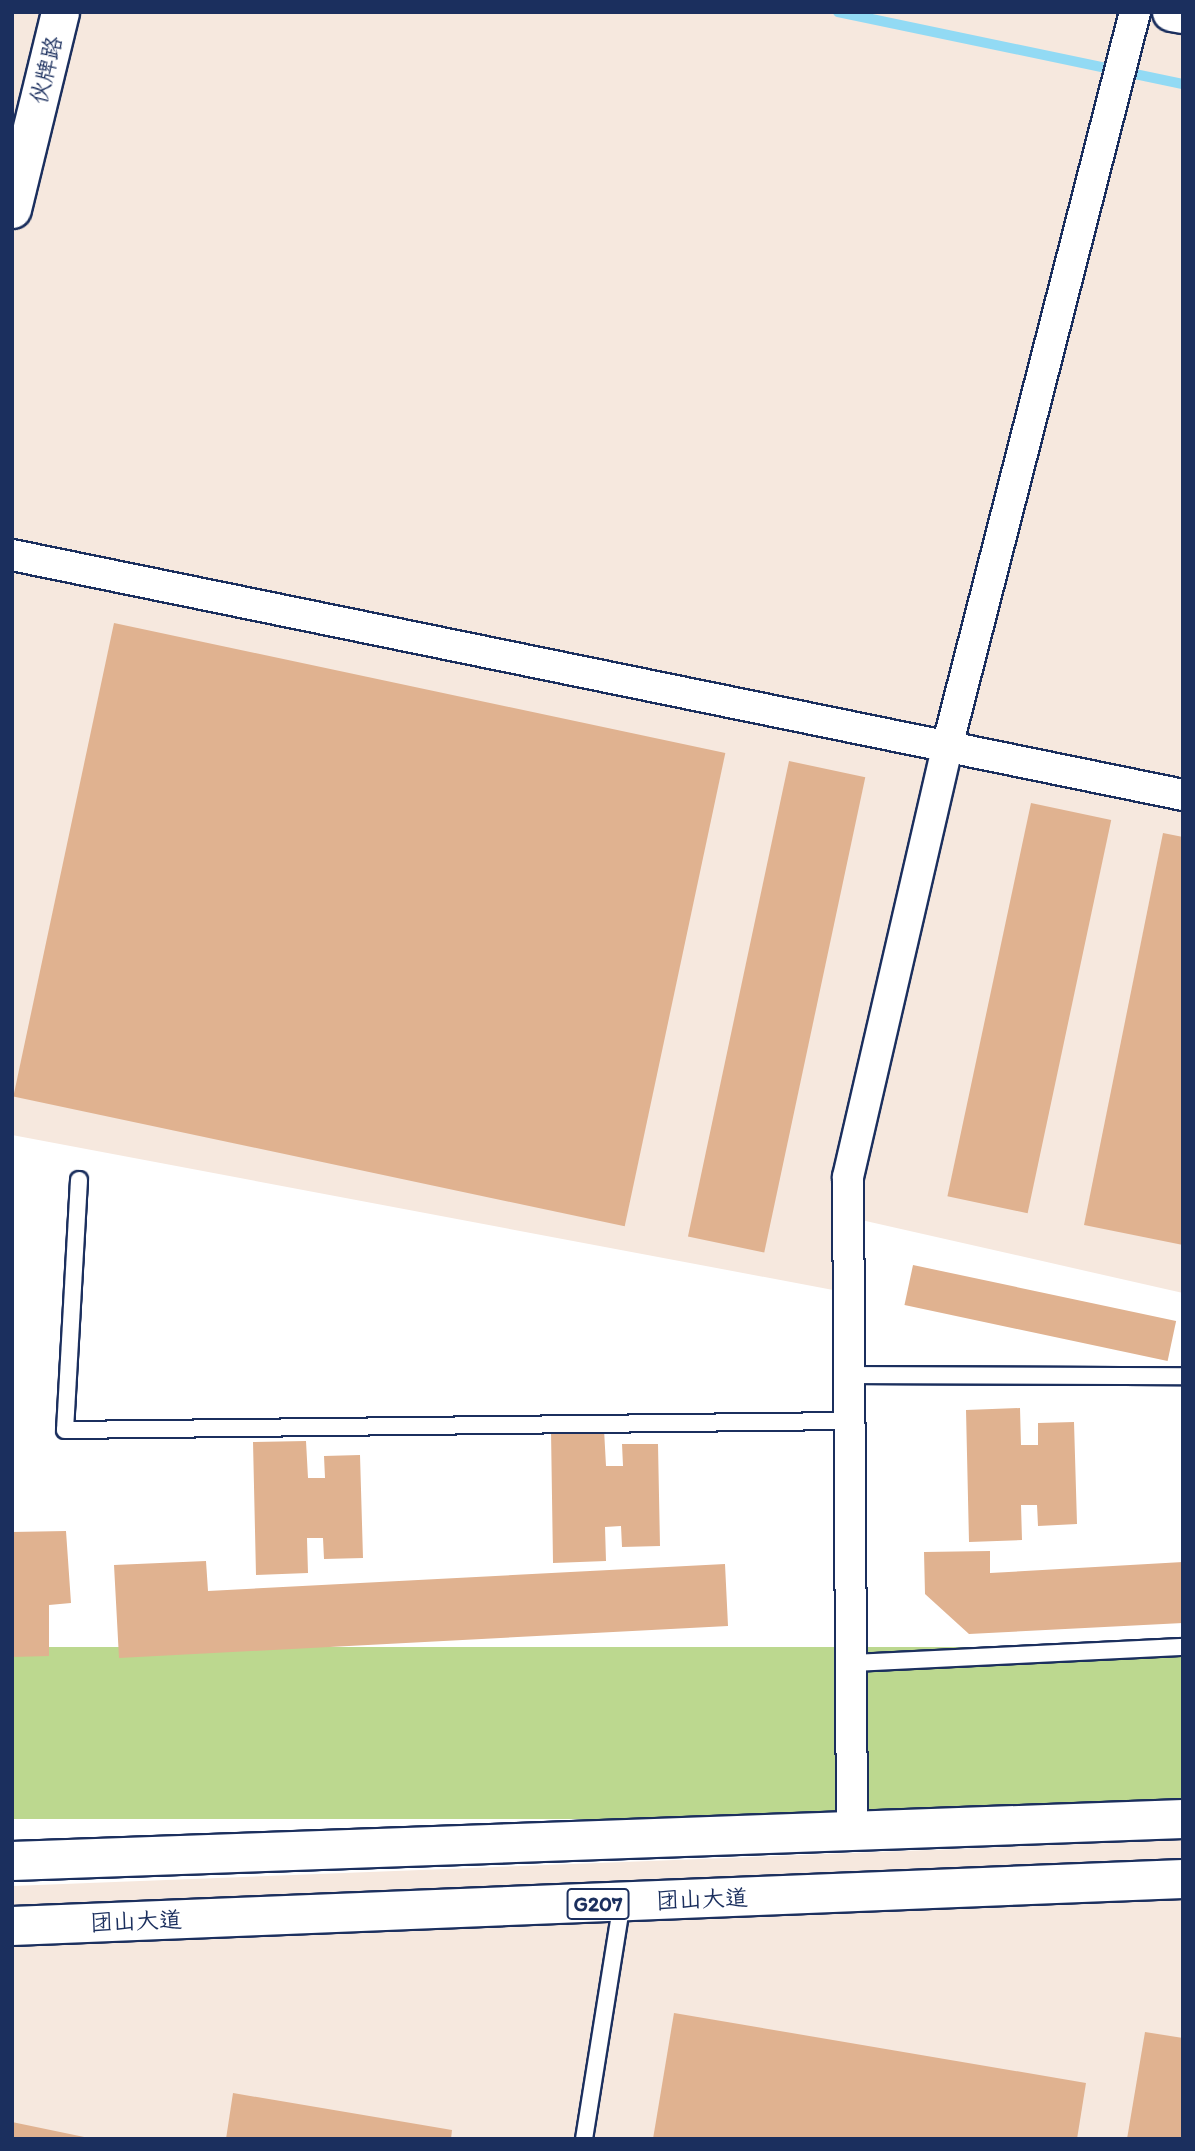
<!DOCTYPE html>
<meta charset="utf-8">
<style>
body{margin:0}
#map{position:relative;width:1195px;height:2151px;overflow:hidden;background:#fff;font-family:Itim,"LXGW WenKai TC",sans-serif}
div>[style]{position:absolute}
.built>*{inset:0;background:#f6e8de}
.green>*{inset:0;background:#bcd88f;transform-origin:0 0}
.stream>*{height:10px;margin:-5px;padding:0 5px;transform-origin:5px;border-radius:5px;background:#92daf4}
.building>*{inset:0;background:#e0b290;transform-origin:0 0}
.roads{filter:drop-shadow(2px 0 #1b2f5e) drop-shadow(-2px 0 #1b2f5e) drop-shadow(0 2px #1b2f5e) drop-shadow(0 -2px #1b2f5e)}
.service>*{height:16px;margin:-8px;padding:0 8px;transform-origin:8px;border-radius:8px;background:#fff}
.minor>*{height:30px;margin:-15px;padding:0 15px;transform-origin:15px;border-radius:15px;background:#fff}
.tertiary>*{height:37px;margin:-18.5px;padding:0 18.5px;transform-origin:18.5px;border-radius:18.5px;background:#fff}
.secondary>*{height:38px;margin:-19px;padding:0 19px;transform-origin:19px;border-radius:19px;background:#fff}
.trunk>*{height:38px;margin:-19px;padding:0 19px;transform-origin:19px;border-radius:19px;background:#fff}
span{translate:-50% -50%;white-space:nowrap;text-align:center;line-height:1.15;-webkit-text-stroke:6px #fff;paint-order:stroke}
.shield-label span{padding:2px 5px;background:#fff;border:2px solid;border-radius:5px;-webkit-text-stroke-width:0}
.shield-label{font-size:21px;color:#1b2f5e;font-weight:700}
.street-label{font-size:23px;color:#1b2f5e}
.frame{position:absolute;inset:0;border:14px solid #1b2f5e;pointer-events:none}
</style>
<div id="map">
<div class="built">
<div style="clip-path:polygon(12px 12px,1183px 14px,1183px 1293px,848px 1217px,849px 1293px,12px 1135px)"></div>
<div style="clip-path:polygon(1183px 1840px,1183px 2139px,12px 2139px,12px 1886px)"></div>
</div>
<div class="green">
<div style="left:1183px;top:1647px;width:172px;height:1172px;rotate:90deg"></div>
</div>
<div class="stream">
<div style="left:838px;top:12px;width:352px;rotate:11.8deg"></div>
</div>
<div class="building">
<div style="left:114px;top:623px;width:625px;height:484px;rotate:12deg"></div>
<div style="left:789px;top:761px;width:78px;height:486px;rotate:12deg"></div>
<div style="left:1031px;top:803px;width:82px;height:402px;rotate:12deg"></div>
<div style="clip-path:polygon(1163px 833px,1183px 837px,1183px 1245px,1084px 1225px)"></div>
<div style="left:913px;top:1265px;width:269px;height:41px;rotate:12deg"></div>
<div style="clip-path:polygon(1020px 1408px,1021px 1445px,1038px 1445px,1038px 1423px,1074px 1422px,1077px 1524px,1038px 1526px,1037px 1505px,1021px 1505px,1022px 1540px,969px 1542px,966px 1410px)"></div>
<div style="clip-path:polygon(604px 1429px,606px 1466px,623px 1466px,622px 1444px,658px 1444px,660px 1546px,622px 1547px,621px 1526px,605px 1527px,606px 1561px,553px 1563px,551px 1431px)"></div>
<div style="clip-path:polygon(306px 1441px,308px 1478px,325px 1478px,324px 1456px,360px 1455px,363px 1558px,324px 1559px,323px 1538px,307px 1538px,308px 1573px,256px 1575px,253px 1442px)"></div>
<div style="clip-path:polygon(66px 1531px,71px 1603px,49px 1605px,49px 1656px,12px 1657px,12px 1532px)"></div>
<div style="clip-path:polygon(990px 1551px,990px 1573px,1183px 1562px,1183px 1623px,969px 1634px,925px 1594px,924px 1552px)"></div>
<div style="clip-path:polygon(206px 1561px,208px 1591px,725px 1564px,728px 1626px,119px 1658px,114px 1565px)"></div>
<div style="clip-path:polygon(674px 2013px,1086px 2083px,1077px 2139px,653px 2139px)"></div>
<div style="clip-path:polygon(1145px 2032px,1183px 2038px,1183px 2139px,1127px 2139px)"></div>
<div style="clip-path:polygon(233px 2093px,452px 2130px,451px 2139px,226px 2139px)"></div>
<div style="clip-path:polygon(12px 2122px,89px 2138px,89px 2139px,12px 2139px)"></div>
</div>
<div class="roads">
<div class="service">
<div style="left:79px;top:1180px;width:250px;rotate:93.2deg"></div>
<div style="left:65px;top:1430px;width:784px;rotate:-0.66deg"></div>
<div style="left:849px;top:1375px;width:334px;rotate:0.2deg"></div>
<div style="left:851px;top:1663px;width:332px;rotate:-2.8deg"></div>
<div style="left:584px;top:2139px;width:239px;rotate:-80.9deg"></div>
</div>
<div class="minor">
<div style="left:12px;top:555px;width:1195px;rotate:11.58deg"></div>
<div style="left:852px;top:1832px;width:655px;rotate:-90.35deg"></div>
<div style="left:848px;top:1177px;width:441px;rotate:-77deg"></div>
<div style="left:947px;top:747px;width:759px;rotate:-75.65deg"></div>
</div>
<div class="tertiary">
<div style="left:12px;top:209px;width:203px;rotate:-76.3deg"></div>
</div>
<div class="secondary">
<div style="left:1172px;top:12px;width:11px;rotate:10deg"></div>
</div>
<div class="trunk">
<div style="left:12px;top:1861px;width:1172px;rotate:-2.05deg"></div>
<div style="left:12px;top:1926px;width:1172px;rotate:-2.3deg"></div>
</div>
</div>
<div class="shield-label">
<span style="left:598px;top:1904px">G207</span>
</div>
<div class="street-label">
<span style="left:46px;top:70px;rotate:-76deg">伙牌路</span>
<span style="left:702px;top:1899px;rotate:-2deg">团山大道</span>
<span style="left:136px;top:1921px;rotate:-2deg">团山大道</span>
</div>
<div class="frame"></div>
</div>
